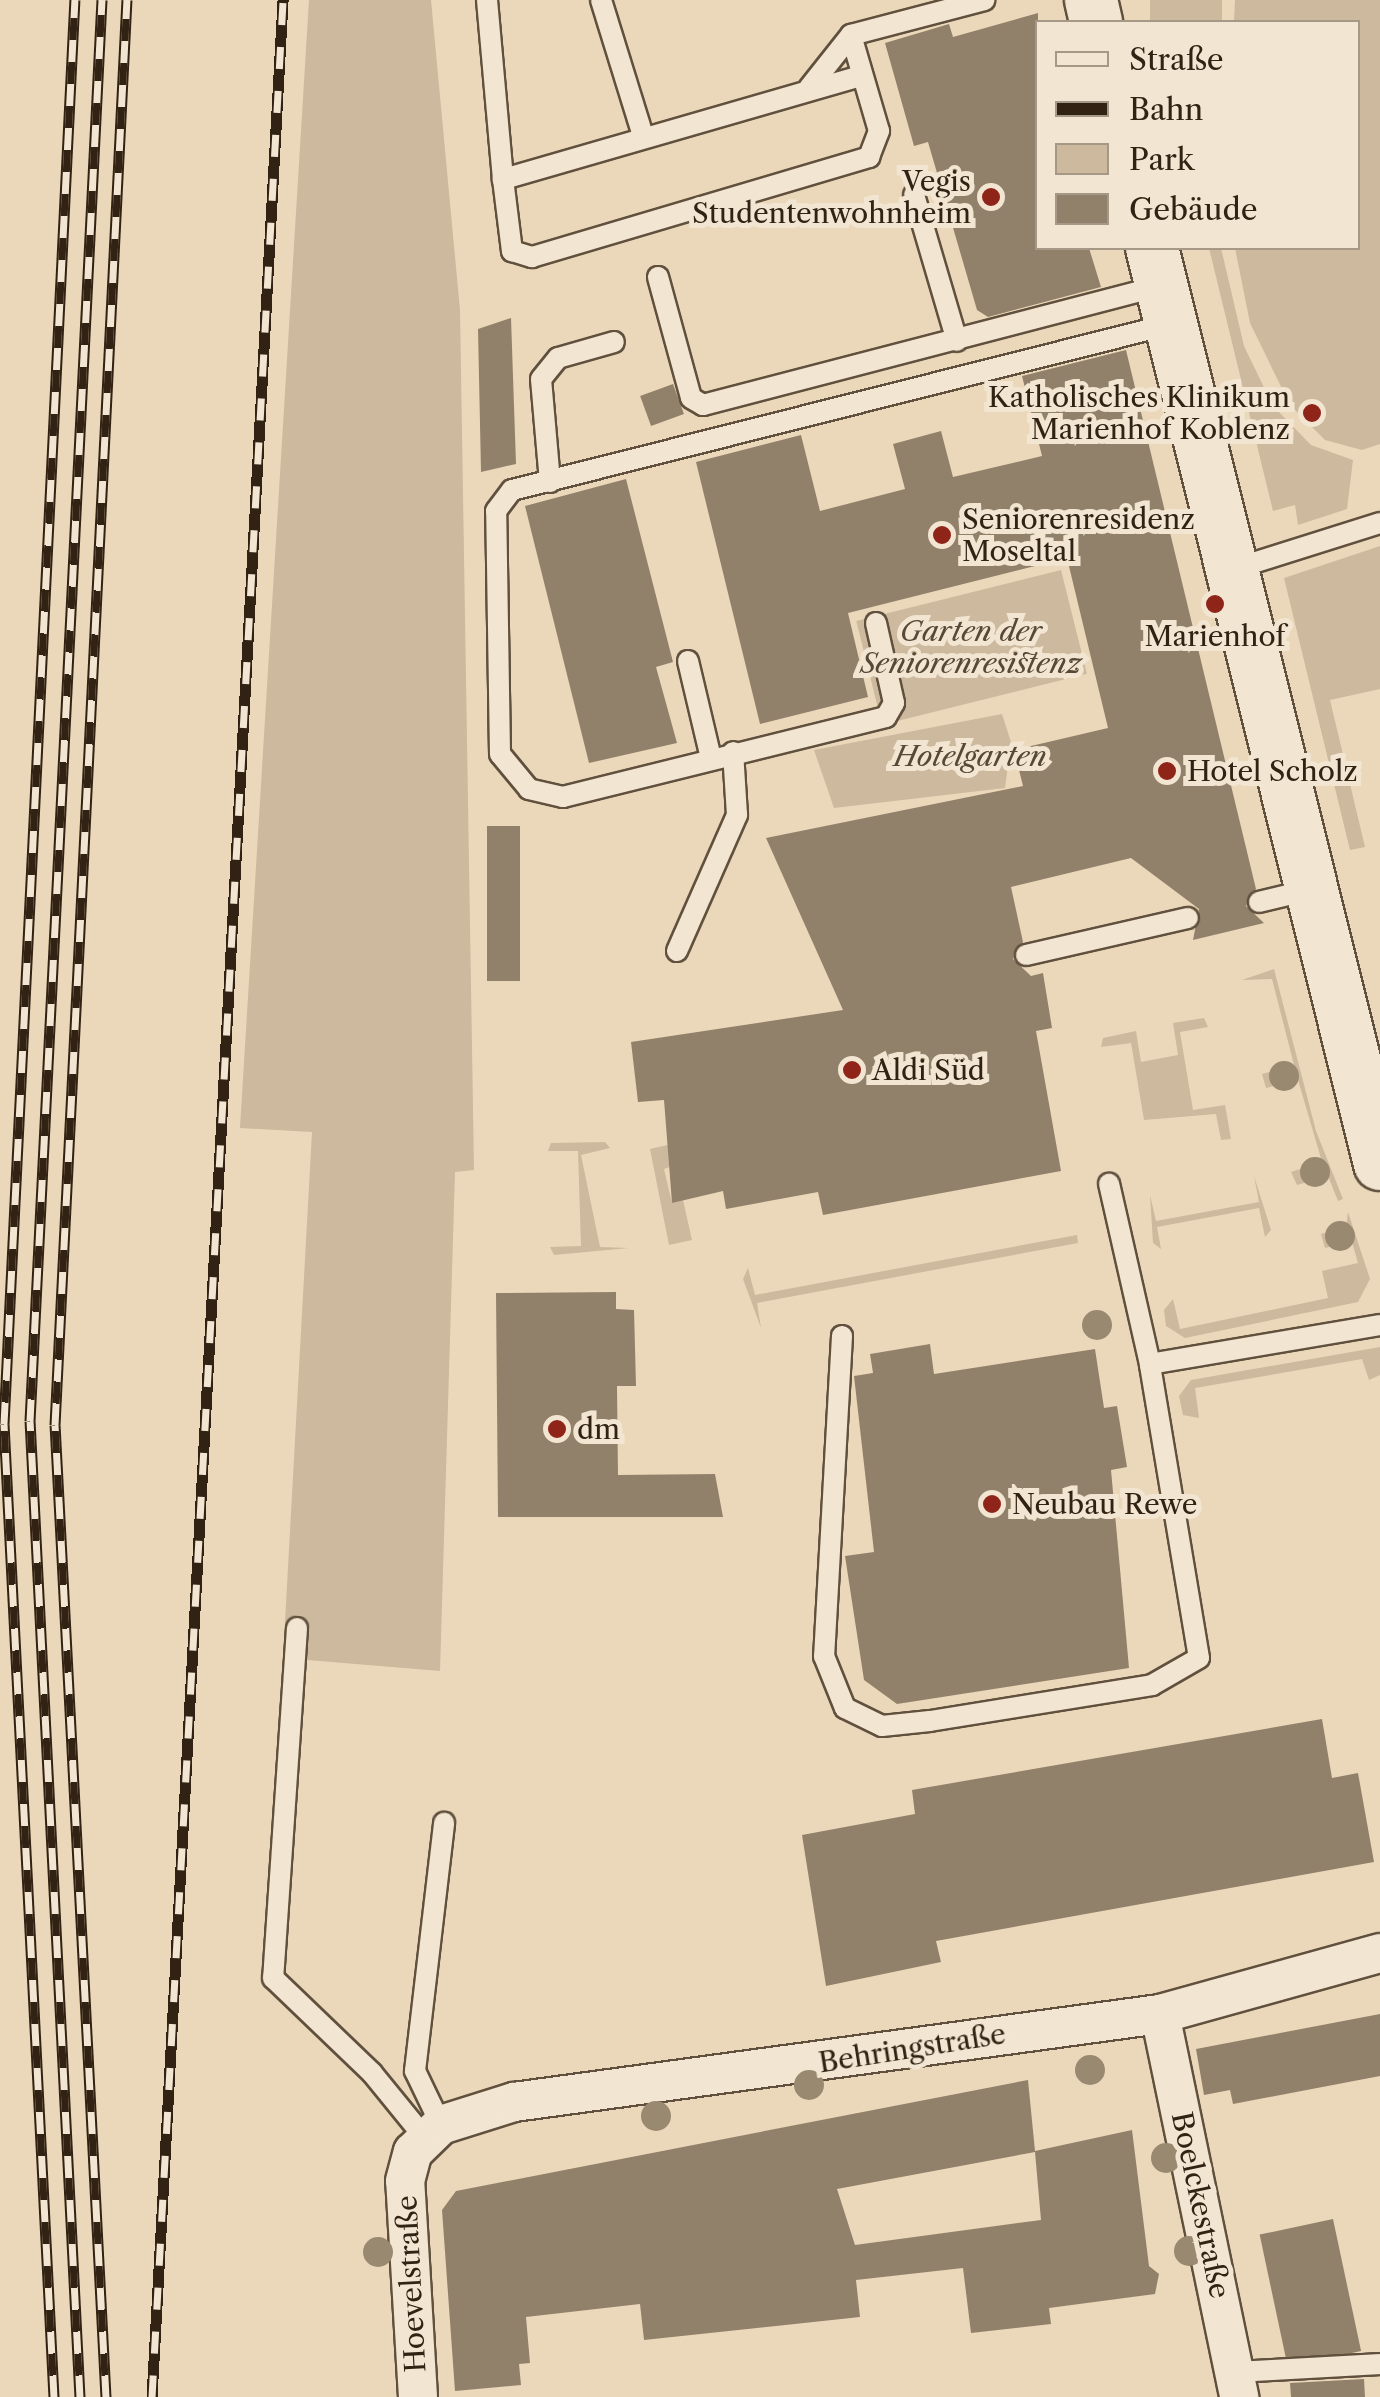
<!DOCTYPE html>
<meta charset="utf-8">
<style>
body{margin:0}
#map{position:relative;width:1380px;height:2397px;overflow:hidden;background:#ebd8ba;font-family:"Libre Caslon Text",serif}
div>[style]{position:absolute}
.green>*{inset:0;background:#ccb99e;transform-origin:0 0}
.building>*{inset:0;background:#92816a;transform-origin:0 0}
.roads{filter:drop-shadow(2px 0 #60503d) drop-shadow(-2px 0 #60503d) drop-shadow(0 2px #60503d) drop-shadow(0 -2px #60503d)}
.lane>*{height:20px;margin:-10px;padding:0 10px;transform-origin:10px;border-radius:10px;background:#f2e6d2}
.street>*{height:38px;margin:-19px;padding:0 19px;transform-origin:19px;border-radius:19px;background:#f2e6d2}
.secondary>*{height:52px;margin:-26px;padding:0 26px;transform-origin:26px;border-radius:26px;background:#f2e6d2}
.rail>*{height:11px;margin-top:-5.5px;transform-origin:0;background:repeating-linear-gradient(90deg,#f2e6d2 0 22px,#322213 0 44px);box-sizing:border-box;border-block:2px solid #322213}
.trees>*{width:30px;height:30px;margin:-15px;border-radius:50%;background:#9a8971}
.dots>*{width:28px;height:28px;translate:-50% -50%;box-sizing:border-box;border:5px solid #f2e6d2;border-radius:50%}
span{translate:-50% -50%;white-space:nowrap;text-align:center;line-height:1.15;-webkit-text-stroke:10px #f2e6d2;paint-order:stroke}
.poi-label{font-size:28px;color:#322213}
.right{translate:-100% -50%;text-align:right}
.left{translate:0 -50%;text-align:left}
.park-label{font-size:28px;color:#584836;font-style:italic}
.street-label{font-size:28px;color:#322213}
.legend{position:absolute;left:1035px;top:20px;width:325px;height:230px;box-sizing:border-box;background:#f2e6d2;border:2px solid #a59886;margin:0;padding:12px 18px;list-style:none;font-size:30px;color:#322213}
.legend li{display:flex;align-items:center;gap:20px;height:50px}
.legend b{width:50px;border:2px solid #a59886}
</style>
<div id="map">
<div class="green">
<div style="clip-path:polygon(309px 0,431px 0,460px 310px,474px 1170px,455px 1172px,440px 1671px,283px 1658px,312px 1132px,240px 1128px)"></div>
<div style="left:1150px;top:0;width:72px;height:23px"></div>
<div style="clip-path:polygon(1235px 0,1380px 0,1380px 444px,1362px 450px,1325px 440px,1290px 405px,1250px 323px,1235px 248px,1358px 248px,1358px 22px,1234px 22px)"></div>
<div style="clip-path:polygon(1209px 248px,1221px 248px,1244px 346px,1273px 406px,1311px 445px,1353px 460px,1347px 509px,1298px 525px,1295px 505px,1273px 511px)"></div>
<div style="clip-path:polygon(1380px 546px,1380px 689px,1330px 700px,1365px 847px,1350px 850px,1284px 578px)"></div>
<div style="left:1061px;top:570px;width:107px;height:211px;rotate:76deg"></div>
<div style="clip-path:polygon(1002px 714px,1011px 742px,1005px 788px,834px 808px,814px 750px)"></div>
<div style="clip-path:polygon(1274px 969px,1316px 1131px,1343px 1199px,1338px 1201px,1328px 1176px,1297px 1185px,1291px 1172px,1322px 1162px,1298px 1080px,1266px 1088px,1262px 1074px,1294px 1065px,1272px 979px,1242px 980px)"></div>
<div style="clip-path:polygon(1204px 1018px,1208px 1027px,1180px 1032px,1193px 1110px,1225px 1105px,1231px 1139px,1221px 1140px,1216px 1114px,1144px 1120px,1131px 1043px,1101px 1047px,1103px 1038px,1136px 1031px,1141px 1062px,1178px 1055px,1173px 1023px)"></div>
<div style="clip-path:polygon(605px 1142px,610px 1148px,581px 1155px,600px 1247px,629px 1248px,554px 1255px,550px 1247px,581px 1246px,578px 1151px,548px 1151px,551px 1143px)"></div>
<div style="clip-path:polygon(672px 1144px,676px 1165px,664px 1169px,672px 1203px,683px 1200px,692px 1240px,669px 1245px,650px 1149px)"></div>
<div style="clip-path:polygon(1254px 1176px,1271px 1230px,1265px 1237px,1259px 1208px,1157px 1227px,1161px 1249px,1153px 1243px,1150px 1195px,1156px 1221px,1259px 1202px)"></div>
<div style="clip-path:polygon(1348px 1212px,1370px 1279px,1358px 1302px,1185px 1338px,1166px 1326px,1164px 1310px,1173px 1299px,1180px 1329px,1328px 1298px,1322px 1271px,1358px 1263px,1352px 1242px,1325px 1248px,1321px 1234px,1346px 1227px)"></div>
<div style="clip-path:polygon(1077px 1235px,1078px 1243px,757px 1303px,761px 1328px,743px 1279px,748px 1268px,755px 1295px)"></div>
<div style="clip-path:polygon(1380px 1347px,1380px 1375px,1369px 1380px,1362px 1359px,1195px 1388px,1199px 1418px,1183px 1415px,1179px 1396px,1191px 1380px)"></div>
</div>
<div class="building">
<div style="clip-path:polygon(1038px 13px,1038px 248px,1089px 248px,1101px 287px,988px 317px,977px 310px,928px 142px,914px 146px,885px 43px,949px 24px,953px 37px)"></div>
<div style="clip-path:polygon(511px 318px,516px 464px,481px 472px,478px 329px)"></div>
<div style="clip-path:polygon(1126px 350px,1256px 889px,1246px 906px,1264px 923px,1193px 940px,1199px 909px,1131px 858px,1011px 887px,1023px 942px,1013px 959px,1031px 976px,1043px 973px,1052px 1028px,1036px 1031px,1061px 1171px,823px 1215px,818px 1192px,726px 1209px,723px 1191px,672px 1203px,664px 1100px,638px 1102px,631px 1042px,843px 1010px,766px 838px,1023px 786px,1014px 750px,1108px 728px,1067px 558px,848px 613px,868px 697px,760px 724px,696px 462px,801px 435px,820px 511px,905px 489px,893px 444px,941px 431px,953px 477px,1042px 456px,1022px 376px)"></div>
<div style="left:673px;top:384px;width:32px;height:35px;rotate:70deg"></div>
<div style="clip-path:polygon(626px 479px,673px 662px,656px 667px,677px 743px,589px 763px,525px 506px)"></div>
<div style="left:487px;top:826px;width:33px;height:155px"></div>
<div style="clip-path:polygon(616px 1292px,616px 1309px,634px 1310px,636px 1386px,617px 1386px,618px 1475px,715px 1474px,723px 1517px,498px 1517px,496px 1293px)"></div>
<div style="clip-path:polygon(930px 1344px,934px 1374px,1095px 1349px,1104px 1408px,1117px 1406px,1127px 1467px,1111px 1470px,1129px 1668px,897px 1704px,864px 1680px,845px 1556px,874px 1552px,854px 1376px,873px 1373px,870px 1354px)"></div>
<div style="clip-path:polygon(1322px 1719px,1332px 1778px,1358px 1773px,1374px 1862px,936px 1941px,941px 1962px,826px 1986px,802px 1835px,915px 1814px,912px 1790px)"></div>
<div style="clip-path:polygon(1380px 2014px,1380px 2076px,1233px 2104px,1230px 2090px,1204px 2095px,1196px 2049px)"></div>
<div style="clip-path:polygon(evenodd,1028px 2080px,1035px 2151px,1132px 2130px,1149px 2266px,1159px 2274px,1155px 2294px,1049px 2308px,1051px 2324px,971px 2333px,963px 2268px,856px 2280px,860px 2317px,644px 2340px,640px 2304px,526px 2317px,530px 2363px,519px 2364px,521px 2385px,455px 2391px,442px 2210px,456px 2191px,1028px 2080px,1035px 2152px,1041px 2220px,855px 2245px,837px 2189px,1035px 2152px)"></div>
<div style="left:1333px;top:2219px;width:135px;height:75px;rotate:78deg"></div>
<div style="clip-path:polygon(1364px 2379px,1365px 2397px,1291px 2397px,1290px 2383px)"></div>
</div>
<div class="roads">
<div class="lane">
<div style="left:487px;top:0;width:180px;rotate:84.9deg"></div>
<div style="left:601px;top:0;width:142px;rotate:72.8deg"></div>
<div style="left:861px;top:76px;width:373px;rotate:163.9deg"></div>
<div style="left:503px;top:179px;width:73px;rotate:82.9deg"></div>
<div style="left:512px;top:251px;width:21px;rotate:17deg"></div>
<div style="left:532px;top:257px;width:352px;rotate:-16.5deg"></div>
<div style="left:869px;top:157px;width:28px;rotate:-69deg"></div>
<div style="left:879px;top:131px;width:100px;rotate:-106.3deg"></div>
<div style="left:851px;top:35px;width:138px;rotate:-14.7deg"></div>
<div style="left:809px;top:88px;width:68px;rotate:-51.6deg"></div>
<div style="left:914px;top:195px;width:152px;rotate:73.6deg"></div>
<div style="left:658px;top:277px;width:125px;rotate:74.7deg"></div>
<div style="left:691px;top:398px;width:14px;rotate:30deg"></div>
<div style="left:703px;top:405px;width:473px;rotate:-14.6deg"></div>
<div style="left:550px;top:482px;width:103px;rotate:-95deg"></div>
<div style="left:541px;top:379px;width:27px;rotate:-51deg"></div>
<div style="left:558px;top:358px;width:58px;rotate:-15.9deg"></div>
<div style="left:1234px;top:569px;width:153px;rotate:-17.5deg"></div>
<div style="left:876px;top:623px;width:82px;rotate:77.3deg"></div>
<div style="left:894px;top:703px;width:16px;rotate:120deg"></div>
<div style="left:886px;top:717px;width:333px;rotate:166.1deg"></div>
<div style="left:563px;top:797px;width:35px;rotate:-167deg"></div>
<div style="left:529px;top:789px;width:45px;rotate:-129.6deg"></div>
<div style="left:500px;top:754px;width:243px;rotate:-90.9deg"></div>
<div style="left:496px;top:511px;width:26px;rotate:-53deg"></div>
<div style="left:512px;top:490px;width:680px;rotate:-14.14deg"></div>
<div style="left:688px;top:661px;width:100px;rotate:76.7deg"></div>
<div style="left:1259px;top:902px;width:51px;rotate:-13.5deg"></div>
<div style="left:677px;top:951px;width:149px;rotate:-66.2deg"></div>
<div style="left:737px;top:815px;width:63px;rotate:-93.6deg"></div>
<div style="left:1026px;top:955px;width:166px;rotate:-12.9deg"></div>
<div style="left:842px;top:1336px;width:321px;rotate:93.2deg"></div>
<div style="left:824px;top:1656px;width:56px;rotate:68deg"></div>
<div style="left:845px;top:1708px;width:41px;rotate:25.9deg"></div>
<div style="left:882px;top:1726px;width:48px;rotate:-5.9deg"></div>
<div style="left:930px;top:1721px;width:225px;rotate:-9.2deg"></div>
<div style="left:1152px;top:1685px;width:54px;rotate:-29.9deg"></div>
<div style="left:1199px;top:1658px;width:298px;rotate:-99.5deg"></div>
<div style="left:1150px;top:1364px;width:185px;rotate:-102.8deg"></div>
<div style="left:1150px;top:1364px;width:233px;rotate:-9.6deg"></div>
<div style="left:297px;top:1628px;width:351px;rotate:93.9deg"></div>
<div style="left:273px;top:1978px;width:137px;rotate:43.8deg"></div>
<div style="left:372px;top:2073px;width:84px;rotate:50.8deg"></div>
<div style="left:441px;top:2125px;width:60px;rotate:-115.7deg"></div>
<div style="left:415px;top:2071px;width:250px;rotate:-83.3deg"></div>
<div style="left:1237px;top:2372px;width:143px;rotate:-3.2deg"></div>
</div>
<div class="street">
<div style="left:1160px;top:2014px;width:391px;rotate:78.3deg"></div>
<div style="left:418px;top:2397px;width:216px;rotate:-93.4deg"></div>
<div style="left:405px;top:2181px;width:30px;rotate:-75deg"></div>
<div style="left:413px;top:2152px;width:39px;rotate:-44deg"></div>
<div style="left:441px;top:2125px;width:77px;rotate:-17.5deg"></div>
<div style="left:514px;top:2102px;width:652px;rotate:-7.76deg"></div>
<div style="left:1160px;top:2014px;width:228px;rotate:-15.5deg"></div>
</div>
<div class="secondary">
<div style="left:1091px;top:0;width:23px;rotate:77deg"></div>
<div style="left:1152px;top:248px;width:944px;rotate:76.02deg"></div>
</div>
</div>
<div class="rail">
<div style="left:54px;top:2397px;width:974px;rotate:-92.94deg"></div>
<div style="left:4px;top:1424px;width:1426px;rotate:-87.15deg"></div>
<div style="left:80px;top:2397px;width:977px;rotate:-92.93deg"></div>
<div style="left:30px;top:1421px;width:1423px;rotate:-87.1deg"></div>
<div style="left:106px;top:2397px;width:973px;rotate:-93deg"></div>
<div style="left:55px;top:1425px;width:1427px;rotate:-87.11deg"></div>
<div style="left:152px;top:2397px;width:2401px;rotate:-86.87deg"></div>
</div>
<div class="trees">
<div style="left:1284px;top:1076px"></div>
<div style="left:1315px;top:1172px"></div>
<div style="left:1340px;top:1236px"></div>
<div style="left:1097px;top:1325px"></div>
<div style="left:1090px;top:2070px"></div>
<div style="left:809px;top:2085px"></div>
<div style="left:656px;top:2116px"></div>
<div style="left:1166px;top:2158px"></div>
<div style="left:1189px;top:2251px"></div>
<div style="left:378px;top:2252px"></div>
</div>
<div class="dots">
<div style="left:991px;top:197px;background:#8f2418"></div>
<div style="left:1312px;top:413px;background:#8f2418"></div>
<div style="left:942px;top:535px;background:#8f2418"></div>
<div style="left:1215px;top:604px;background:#8f2418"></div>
<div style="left:1167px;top:771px;background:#8f2418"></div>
<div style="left:852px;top:1070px;background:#8f2418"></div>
<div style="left:557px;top:1429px;background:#8f2418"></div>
<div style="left:992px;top:1504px;background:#8f2418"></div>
</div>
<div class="poi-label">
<span class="right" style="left:971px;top:197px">Vegis<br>Studentenwohnheim</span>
<span class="right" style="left:1290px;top:413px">Katholisches Klinikum<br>Marienhof Koblenz</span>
<span class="left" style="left:962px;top:535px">Seniorenresidenz<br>Moseltal</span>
<span style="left:1215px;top:636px">Marienhof</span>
<span class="left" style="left:1187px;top:771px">Hotel Scholz</span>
<span class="left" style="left:872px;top:1070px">Aldi Süd</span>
<span class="left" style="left:577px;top:1429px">dm</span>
<span class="left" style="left:1012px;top:1504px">Neubau Rewe</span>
</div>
<div class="park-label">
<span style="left:971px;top:647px">Garten der<br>Seniorenresistenz</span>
<span style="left:970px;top:756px">Hotelgarten</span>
</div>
<div class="street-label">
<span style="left:912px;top:2048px;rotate:-9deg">Behringstraße</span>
<span style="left:1201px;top:2205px;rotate:78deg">Boelckestraße</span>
<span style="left:411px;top:2284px;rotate:-93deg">Hoevelstraße</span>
</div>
<ul class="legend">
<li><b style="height:12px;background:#f2e6d2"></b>Straße</li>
<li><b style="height:12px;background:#322213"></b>Bahn</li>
<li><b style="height:28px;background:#ccb99e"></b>Park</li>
<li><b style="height:28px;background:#92816a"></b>Gebäude</li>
</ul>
</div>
